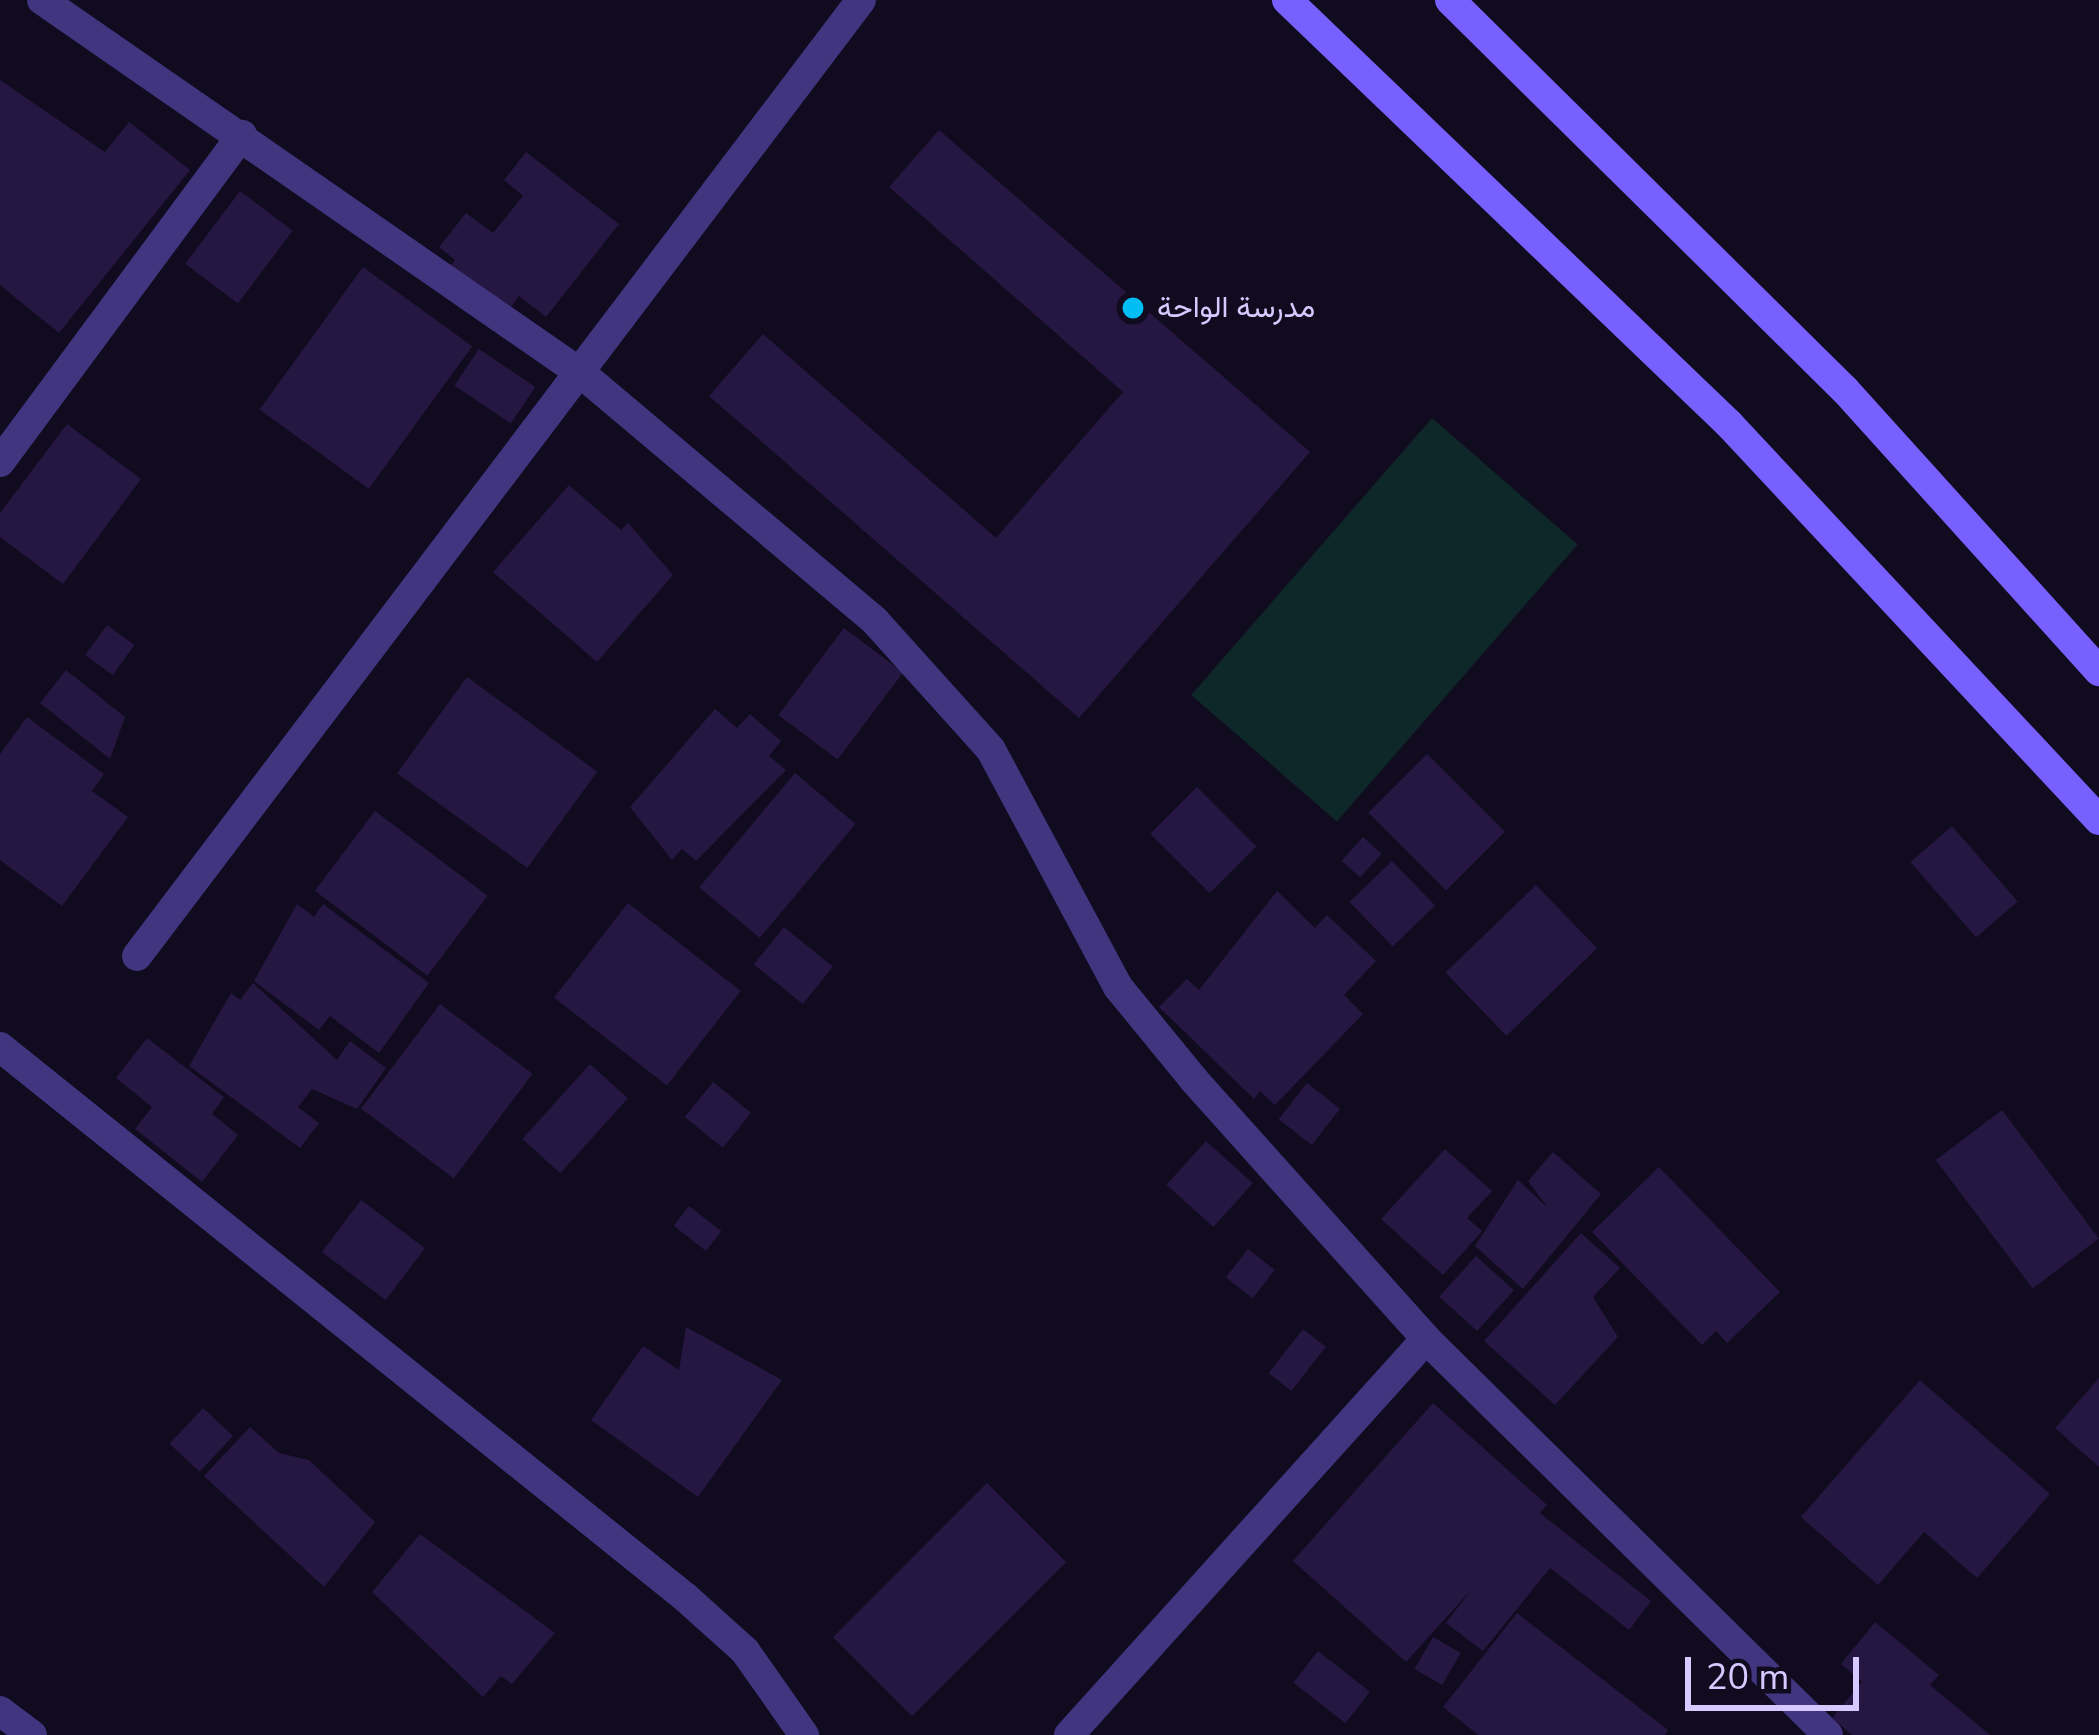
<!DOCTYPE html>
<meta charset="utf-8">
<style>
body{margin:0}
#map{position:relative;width:2099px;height:1735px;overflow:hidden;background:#110b1f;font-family:"Nunito Sans",Vazirmatn,sans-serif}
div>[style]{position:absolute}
.green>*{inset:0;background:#0e2729;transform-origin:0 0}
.building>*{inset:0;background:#251741;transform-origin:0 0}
.minor>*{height:30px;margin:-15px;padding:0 15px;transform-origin:15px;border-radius:15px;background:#413580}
.secondary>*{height:30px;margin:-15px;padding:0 15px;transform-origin:15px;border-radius:15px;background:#7860ff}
.dots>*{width:33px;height:33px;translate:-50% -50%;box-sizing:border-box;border:6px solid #110b1f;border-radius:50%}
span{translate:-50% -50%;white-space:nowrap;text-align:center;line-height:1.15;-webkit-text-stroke:9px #110b1f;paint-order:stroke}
.poi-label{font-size:30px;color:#d6c9ff}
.left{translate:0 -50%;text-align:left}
.scale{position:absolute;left:1685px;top:1657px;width:174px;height:54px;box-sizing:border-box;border:6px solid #d6c9ff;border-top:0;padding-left:15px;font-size:36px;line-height:42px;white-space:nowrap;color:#d6c9ff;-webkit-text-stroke:9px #110b1f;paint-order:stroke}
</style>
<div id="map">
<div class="green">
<div style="left:1432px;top:418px;width:193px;height:367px;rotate:41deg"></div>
</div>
<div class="building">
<div style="clip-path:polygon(0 80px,105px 152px,129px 122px,190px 170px,59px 333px,0 285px)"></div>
<div style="clip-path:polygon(939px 130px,1310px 452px,1079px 718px,709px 396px,763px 334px,996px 538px,1123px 392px,889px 187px)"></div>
<div style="clip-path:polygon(526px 152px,619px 224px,546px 317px,519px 296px,504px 316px,446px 271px,455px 260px,439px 247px,466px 213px,493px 233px,523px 196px,504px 180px)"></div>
<div style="left:240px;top:191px;width:66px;height:91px;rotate:37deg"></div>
<div style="left:363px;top:267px;width:135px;height:176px;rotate:36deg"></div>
<div style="left:479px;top:349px;width:68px;height:44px;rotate:34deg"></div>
<div style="clip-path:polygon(67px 424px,141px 479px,63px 584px,0 537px,0 513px)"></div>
<div style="clip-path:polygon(569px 485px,621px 530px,628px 523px,673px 575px,597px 662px,493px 572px)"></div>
<div style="left:107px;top:625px;width:34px;height:37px;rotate:36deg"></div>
<div style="left:844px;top:628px;width:74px;height:109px;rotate:37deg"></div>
<div style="clip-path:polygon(66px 670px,125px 717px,110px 759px,40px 703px)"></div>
<div style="left:467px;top:677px;width:161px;height:119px;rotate:36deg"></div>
<div style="clip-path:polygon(715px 709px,737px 728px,750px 714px,781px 741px,769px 756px,786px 770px,696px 861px,682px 849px,672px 860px,630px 807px)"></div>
<div style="clip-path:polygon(27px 717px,104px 774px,92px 791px,128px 817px,62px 906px,0 860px,0 754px)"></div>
<div style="left:1427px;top:754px;width:110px;height:83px;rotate:45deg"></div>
<div style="left:795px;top:773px;width:79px;height:149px;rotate:40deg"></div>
<div style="left:1197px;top:787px;width:84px;height:66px;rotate:45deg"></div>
<div style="left:375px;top:811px;width:141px;height:100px;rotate:37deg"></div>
<div style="left:1952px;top:826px;width:100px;height:55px;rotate:49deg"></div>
<div style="left:1363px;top:837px;width:25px;height:32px;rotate:42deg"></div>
<div style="left:1392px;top:861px;width:62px;height:59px;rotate:46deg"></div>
<div style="left:1536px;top:885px;width:88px;height:126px;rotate:46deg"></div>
<div style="clip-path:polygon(1277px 891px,1315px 928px,1327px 915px,1376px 961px,1344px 995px,1363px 1014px,1275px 1105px,1260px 1091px,1254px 1099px,1159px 1007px,1187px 979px,1199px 990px)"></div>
<div style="left:628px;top:903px;width:143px;height:120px;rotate:38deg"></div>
<div style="clip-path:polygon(297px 904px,314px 917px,323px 904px,429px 983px,379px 1053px,330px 1016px,319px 1030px,254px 981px)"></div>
<div style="left:784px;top:927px;width:63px;height:48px;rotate:39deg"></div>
<div style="clip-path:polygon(253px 983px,337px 1060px,350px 1041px,386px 1068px,357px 1109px,312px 1089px,298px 1107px,319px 1123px,300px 1148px,189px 1066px,231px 993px,240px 1000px)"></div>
<div style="left:440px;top:1004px;width:116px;height:131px;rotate:37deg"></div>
<div style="clip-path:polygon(147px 1038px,224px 1097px,212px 1114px,238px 1135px,202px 1182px,135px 1129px,152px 1107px,116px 1078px)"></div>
<div style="left:590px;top:1064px;width:51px;height:101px;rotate:42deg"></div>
<div style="left:713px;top:1082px;width:49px;height:45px;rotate:39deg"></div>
<div style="left:1307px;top:1083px;width:42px;height:46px;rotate:38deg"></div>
<div style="left:2002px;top:1110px;width:161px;height:83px;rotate:53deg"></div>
<div style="left:1206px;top:1141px;width:63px;height:59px;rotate:42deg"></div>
<div style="clip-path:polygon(1445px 1149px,1492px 1191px,1467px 1218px,1482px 1231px,1443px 1275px,1381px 1219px)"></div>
<div style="clip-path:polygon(1553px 1152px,1601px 1194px,1523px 1289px,1475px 1246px,1518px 1180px,1548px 1208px,1528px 1181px)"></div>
<div style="clip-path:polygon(1659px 1167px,1780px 1292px,1727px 1343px,1716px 1331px,1702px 1345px,1592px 1232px)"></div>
<div style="left:361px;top:1200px;width:80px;height:65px;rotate:37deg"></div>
<div style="left:689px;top:1206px;width:41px;height:25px;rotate:38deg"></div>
<div style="clip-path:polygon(1581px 1233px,1620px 1268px,1593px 1297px,1618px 1337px,1555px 1405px,1484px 1341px)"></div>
<div style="left:1248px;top:1249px;width:34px;height:36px;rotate:38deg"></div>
<div style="left:1476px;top:1256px;width:51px;height:55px;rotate:42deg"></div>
<div style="clip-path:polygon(686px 1327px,782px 1380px,698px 1497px,591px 1420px,643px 1346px,679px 1370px)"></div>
<div style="left:1303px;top:1329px;width:29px;height:56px;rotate:38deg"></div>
<div style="clip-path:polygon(2099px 1378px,2099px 1467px,2055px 1428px)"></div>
<div style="clip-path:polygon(1920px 1380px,2050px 1494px,1977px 1578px,1924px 1532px,1878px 1585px,1801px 1517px)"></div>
<div style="clip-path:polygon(1433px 1403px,1547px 1505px,1540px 1513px,1651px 1601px,1629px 1630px,1550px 1568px,1483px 1651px,1446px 1623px,1471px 1590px,1406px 1662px,1293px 1561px)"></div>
<div style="left:203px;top:1408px;width:41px;height:49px;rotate:43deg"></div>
<div style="clip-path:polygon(250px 1427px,279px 1453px,309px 1460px,375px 1522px,324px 1587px,204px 1476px)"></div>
<div style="left:987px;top:1483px;width:112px;height:218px;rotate:45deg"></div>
<div style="clip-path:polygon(420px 1534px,555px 1633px,512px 1684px,501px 1676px,483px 1697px,372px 1592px)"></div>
<div style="clip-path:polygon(1517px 1613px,1668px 1730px,1665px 1735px,1478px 1735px,1443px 1707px)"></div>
<div style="clip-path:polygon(1875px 1622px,1939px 1675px,1930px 1685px,1990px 1735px,1852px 1735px,1832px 1718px,1862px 1682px,1841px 1664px)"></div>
<div style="left:1433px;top:1637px;width:32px;height:37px;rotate:30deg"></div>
<div style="left:1318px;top:1651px;width:66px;height:40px;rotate:38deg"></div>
</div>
<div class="minor">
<div style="left:42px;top:0;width:657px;rotate:34.71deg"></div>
<div style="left:582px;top:374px;width:383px;rotate:40.1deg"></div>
<div style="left:875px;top:621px;width:173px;rotate:48deg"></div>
<div style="left:991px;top:750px;width:269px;rotate:61.8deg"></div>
<div style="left:1118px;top:987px;width:120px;rotate:50.7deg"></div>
<div style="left:1194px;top:1080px;width:348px;rotate:48.1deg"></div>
<div style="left:1426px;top:1339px;width:564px;rotate:44.57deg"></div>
<div style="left:0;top:462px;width:407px;rotate:-53.5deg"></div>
<div style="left:137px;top:956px;width:1199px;rotate:-52.86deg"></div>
<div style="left:0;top:1047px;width:878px;rotate:38.76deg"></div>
<div style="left:685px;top:1597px;width:81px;rotate:42deg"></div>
<div style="left:745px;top:1651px;width:103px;rotate:54.9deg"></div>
<div style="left:0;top:1711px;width:40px;rotate:37deg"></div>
<div style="left:1069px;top:1735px;width:533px;rotate:-47.96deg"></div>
</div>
<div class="secondary">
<div style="left:1287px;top:0;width:612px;rotate:43.81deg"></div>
<div style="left:1729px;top:424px;width:542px;rotate:46.94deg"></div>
<div style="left:1450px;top:0;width:555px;rotate:44.64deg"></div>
<div style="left:1845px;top:390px;width:379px;rotate:47.9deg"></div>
</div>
<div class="dots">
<div style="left:1133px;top:308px;background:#00bdf4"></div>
</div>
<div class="poi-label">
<span class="left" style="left:1157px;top:308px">مدرسة الواحة</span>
</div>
<div class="scale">20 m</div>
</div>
